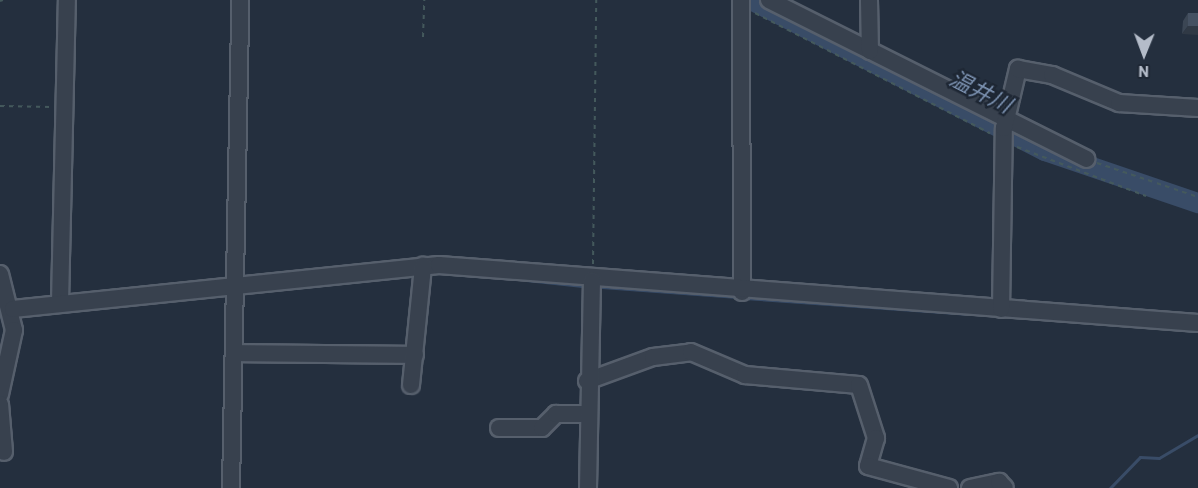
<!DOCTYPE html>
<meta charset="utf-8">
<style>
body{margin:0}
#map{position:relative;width:1198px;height:488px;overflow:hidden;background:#242f3e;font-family:Barlow,"Noto Sans JP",sans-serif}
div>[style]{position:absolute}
.stream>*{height:3px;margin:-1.5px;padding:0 1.5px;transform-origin:1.5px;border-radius:1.5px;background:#394c67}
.river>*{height:20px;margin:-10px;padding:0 10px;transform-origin:10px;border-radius:10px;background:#394c67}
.path>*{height:2px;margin-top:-1px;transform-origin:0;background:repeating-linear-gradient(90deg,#44595c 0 4.5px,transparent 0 9px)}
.roads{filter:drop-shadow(2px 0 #565f6c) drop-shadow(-2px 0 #565f6c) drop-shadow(0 2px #565f6c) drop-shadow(0 -2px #565f6c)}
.minor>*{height:16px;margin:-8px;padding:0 8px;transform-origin:8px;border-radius:8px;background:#38414e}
.wall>*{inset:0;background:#3b4654}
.shaded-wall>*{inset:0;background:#303945}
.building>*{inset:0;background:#455162;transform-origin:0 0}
span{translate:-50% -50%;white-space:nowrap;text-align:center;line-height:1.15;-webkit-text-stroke:5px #1d2633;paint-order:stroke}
.water-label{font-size:22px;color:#7c92b1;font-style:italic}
.north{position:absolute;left:1114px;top:24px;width:60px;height:60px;-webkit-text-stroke:4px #1d2633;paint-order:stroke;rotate:181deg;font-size:16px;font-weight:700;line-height:24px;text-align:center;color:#b4bcc9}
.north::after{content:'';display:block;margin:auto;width:21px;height:27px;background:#b4bcc9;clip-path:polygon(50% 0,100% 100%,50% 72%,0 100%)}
</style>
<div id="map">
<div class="stream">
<div style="left:526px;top:280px;width:57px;rotate:6deg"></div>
<div style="left:602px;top:287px;width:136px;rotate:4.2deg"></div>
<div style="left:745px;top:298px;width:222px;rotate:4.1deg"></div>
<div style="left:1110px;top:488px;width:43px;rotate:-45.9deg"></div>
<div style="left:1140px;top:457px;width:19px;rotate:3deg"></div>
<div style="left:1159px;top:458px;width:45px;rotate:-30.5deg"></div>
</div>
<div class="river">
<div style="left:751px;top:0;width:331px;rotate:27.2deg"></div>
<div style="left:1045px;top:151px;width:162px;rotate:18.8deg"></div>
</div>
<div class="path">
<div style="left:0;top:1px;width:3px;rotate:-18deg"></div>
<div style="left:755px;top:13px;width:264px;rotate:27.1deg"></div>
<div style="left:423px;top:37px;width:37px;rotate:-88deg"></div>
<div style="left:0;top:106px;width:51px;rotate:1.1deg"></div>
<div style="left:1017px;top:147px;width:138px;rotate:20.8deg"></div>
<div style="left:1097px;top:163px;width:107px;rotate:18.6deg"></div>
<div style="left:593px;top:264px;width:264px;rotate:-89.3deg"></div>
</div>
<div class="roads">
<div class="minor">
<div style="left:741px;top:0;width:292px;rotate:89.8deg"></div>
<div style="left:769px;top:0;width:355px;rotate:26.6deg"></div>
<div style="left:869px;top:0;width:51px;rotate:88.9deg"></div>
<div style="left:0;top:274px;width:58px;rotate:76deg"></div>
<div style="left:14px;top:330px;width:66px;rotate:102.3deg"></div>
<div style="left:60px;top:303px;width:303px;rotate:-88.7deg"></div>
<div style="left:13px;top:309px;width:428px;rotate:-5.9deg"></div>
<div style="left:439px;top:265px;width:761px;rotate:4.37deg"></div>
<div style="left:1001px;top:309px;width:181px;rotate:-89.1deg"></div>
<div style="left:1004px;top:128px;width:61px;rotate:-76.7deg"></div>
<div style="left:1018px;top:69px;width:35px;rotate:10deg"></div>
<div style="left:1052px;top:75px;width:73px;rotate:22.7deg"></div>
<div style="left:1119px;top:103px;width:79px;rotate:3.6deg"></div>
<div style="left:234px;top:353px;width:181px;rotate:0.6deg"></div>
<div style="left:587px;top:381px;width:70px;rotate:-20deg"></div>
<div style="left:653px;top:357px;width:38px;rotate:-7deg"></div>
<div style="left:691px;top:352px;width:59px;rotate:23.1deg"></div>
<div style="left:745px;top:375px;width:114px;rotate:5deg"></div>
<div style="left:859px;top:385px;width:56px;rotate:72.2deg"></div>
<div style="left:876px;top:438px;width:29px;rotate:106deg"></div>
<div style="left:868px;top:466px;width:84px;rotate:15.2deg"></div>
<div style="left:411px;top:385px;width:120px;rotate:-84.2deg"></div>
<div style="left:0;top:404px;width:48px;rotate:85.2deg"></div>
<div style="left:499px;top:428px;width:43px"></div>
<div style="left:542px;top:428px;width:20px;rotate:-45deg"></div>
<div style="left:556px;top:414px;width:31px"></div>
<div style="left:231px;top:488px;width:488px;rotate:-88.9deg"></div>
<div style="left:588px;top:488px;width:208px;rotate:-88.9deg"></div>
<div style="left:970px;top:488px;width:30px;rotate:-12deg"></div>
<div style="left:999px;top:482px;width:8px;rotate:45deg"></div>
</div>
</div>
<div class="wall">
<div style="clip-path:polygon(1188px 13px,1198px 13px,1182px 34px,1183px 21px)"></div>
</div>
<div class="shaded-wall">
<div style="clip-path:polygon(1188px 26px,1198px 26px,1198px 35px,1182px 34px)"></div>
</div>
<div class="building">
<div style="left:1188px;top:13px;width:10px;height:13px"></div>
</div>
<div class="water-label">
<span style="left:981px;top:91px;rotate:27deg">温井川</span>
</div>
<div class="north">N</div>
</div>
